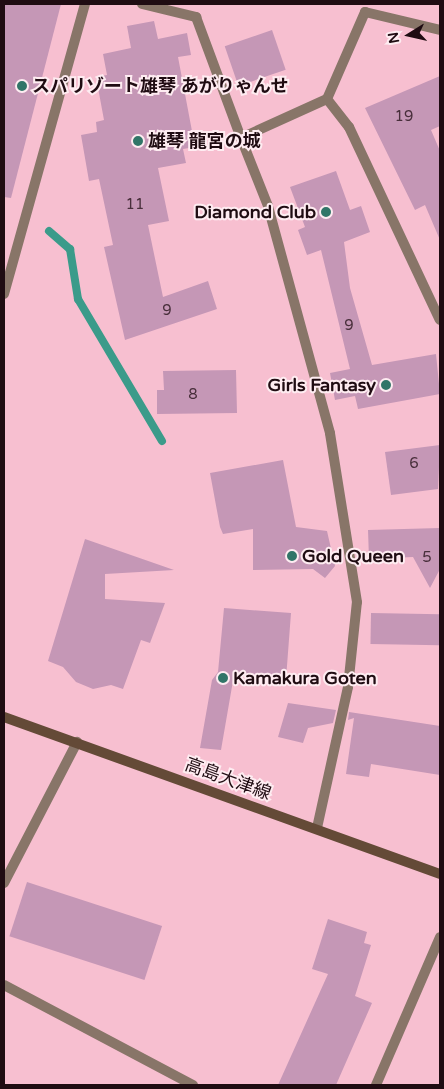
<!DOCTYPE html>
<meta charset="utf-8">
<style>
body{margin:0}
#map{position:relative;width:444px;height:1089px;overflow:hidden;background:#f7bfd0;font-family:"Varela Round","Noto Sans JP",sans-serif}
div>[style]{position:absolute}
.stream>*{height:8px;margin:-4px;padding:0 4px;transform-origin:4px;border-radius:4px;background:#3b9b8a}
.building>*{inset:0;background:#c597b6;transform-origin:0 0}
.service>*{height:10px;margin:-5px;padding:0 5px;transform-origin:5px;border-radius:5px;background:#887568}
.minor>*{height:10px;margin:-5px;padding:0 5px;transform-origin:5px;border-radius:5px;background:#887568}
.secondary>*{height:10px;margin:-5px;padding:0 5px;transform-origin:5px;border-radius:5px;background:#644a37}
.dots>*{width:14px;height:14px;translate:-50% -50%;box-sizing:border-box;border:2px solid #feecf1;border-radius:50%}
span{translate:-50% -50%;white-space:nowrap;text-align:center;line-height:1.15;-webkit-text-stroke:4px #feecf1;paint-order:stroke}
.number-label{font-size:15px;color:#482f3b}
.number-label span{-webkit-text-stroke-width:0}
.poi-label{font-size:18px;color:#1f0c12;font-weight:700}
.left{translate:0 -50%;text-align:left}
.right{translate:-100% -50%;text-align:right}
.street-label{font-size:18px;color:#1f0c12}
.frame{position:absolute;inset:0;border:5px solid #1f0c12;pointer-events:none}
.north{position:absolute;left:384px;top:10px;width:50px;height:50px;-webkit-text-stroke:4px #feecf1;paint-order:stroke;rotate:260deg;font-size:14px;font-weight:700;line-height:20px;text-align:center;color:#1f0c12}
.north::after{content:'';display:block;margin:auto;width:18px;height:22px;background:#1f0c12;clip-path:polygon(50% 0,100% 100%,50% 72%,0 100%)}
</style>
<div id="map">
<div class="stream">
<div style="left:49px;top:231px;width:28px;rotate:41deg"></div>
<div style="left:70px;top:249px;width:51px;rotate:80.9deg"></div>
<div style="left:78px;top:299px;width:165px;rotate:59.4deg"></div>
</div>
<div class="building">
<div style="clip-path:polygon(4px 4px,61px 4px,11px 198px,4px 197px)"></div>
<div style="clip-path:polygon(154px 21px,158px 39px,187px 33px,191px 55px,178px 57px,195px 147px,183px 149px,186px 163px,158px 168px,169px 221px,148px 225px,163px 297px,208px 281px,217px 309px,125px 340px,104px 247px,113px 245px,99px 179px,89px 181px,81px 135px,97px 132px,96px 122px,104px 120px,96px 77px,107px 75px,103px 54px,131px 48px,127px 26px)"></div>
<div style="left:272px;top:30px;width:42px;height:50px;rotate:71deg"></div>
<div style="clip-path:polygon(440px 76px,440px 126px,431px 130px,440px 151px,440px 240px,425px 205px,415px 210px,365px 108px)"></div>
<div style="clip-path:polygon(336px 171px,350px 210px,361px 206px,370px 232px,344px 242px,350px 288px,372px 365px,436px 354px,440px 394px,358px 409px,355px 396px,335px 400px,330px 373px,350px 369px,321px 250px,307px 255px,298px 230px,305px 227px,290px 187px)"></div>
<div style="clip-path:polygon(236px 370px,237px 413px,157px 414px,157px 390px,164px 390px,163px 371px)"></div>
<div style="clip-path:polygon(440px 445px,438px 489px,391px 495px,385px 452px)"></div>
<div style="clip-path:polygon(283px 460px,296px 527px,327px 531px,335px 566px,325px 578px,313px 569px,253px 570px,253px 529px,223px 534px,220px 527px,210px 473px)"></div>
<div style="clip-path:polygon(440px 528px,440px 569px,430px 588px,413px 557px,369px 559px,368px 530px)"></div>
<div style="clip-path:polygon(85px 539px,174px 570px,105px 574px,105px 599px,165px 603px,150px 643px,141px 640px,123px 689px,111px 685px,93px 689px,76px 682px,63px 667px,48px 661px)"></div>
<div style="clip-path:polygon(224px 608px,291px 613px,286px 679px,234px 675px,221px 750px,200px 748px,212px 680px,218px 672px)"></div>
<div style="left:371px;top:613px;width:69px;height:31px;rotate:1deg"></div>
<div style="clip-path:polygon(288px 703px,336px 710px,333px 723px,308px 728px,303px 743px,278px 737px)"></div>
<div style="clip-path:polygon(349px 712px,440px 726px,440px 775px,371px 764px,369px 777px,346px 774px,354px 718px,348px 720px)"></div>
<div style="left:27px;top:882px;width:142px;height:57px;rotate:18deg"></div>
<div style="clip-path:polygon(328px 919px,367px 932px,364px 943px,371px 945px,355px 996px,372px 1003px,336px 1085px,278px 1085px,328px 974px,312px 969px)"></div>
</div>
<div class="service">
<div style="left:142px;top:4px;width:56px;rotate:13.5deg"></div>
<div style="left:196px;top:17px;width:129px;rotate:69.6deg"></div>
<div style="left:4px;top:294px;width:301px;rotate:-74.4deg"></div>
</div>
<div class="minor">
<div style="left:327px;top:99px;width:95px;rotate:-66.4deg"></div>
<div style="left:365px;top:12px;width:77px;rotate:13.5deg"></div>
<div style="left:317px;top:828px;width:144px;rotate:-77.6deg"></div>
<div style="left:348px;top:687px;width:85px;rotate:-84deg"></div>
<div style="left:357px;top:602px;width:171px;rotate:-99.1deg"></div>
<div style="left:330px;top:433px;width:235px;rotate:-105.3deg"></div>
<div style="left:268px;top:206px;width:73px;rotate:-111.7deg"></div>
<div style="left:241px;top:138px;width:94px;rotate:-24.4deg"></div>
<div style="left:327px;top:99px;width:36px;rotate:52deg"></div>
<div style="left:349px;top:127px;width:213px;rotate:64.8deg"></div>
<div style="left:4px;top:883px;width:159px;rotate:-62.6deg"></div>
<div style="left:4px;top:985px;width:214px;rotate:27.9deg"></div>
<div style="left:376px;top:1085px;width:161px;rotate:-66.6deg"></div>
</div>
<div class="secondary">
<div style="left:4px;top:717px;width:463px;rotate:19.8deg"></div>
</div>
<div class="dots">
<div style="left:22px;top:86px;background:#317568"></div>
<div style="left:138px;top:141px;background:#317568"></div>
<div style="left:326px;top:212px;background:#317568"></div>
<div style="left:386px;top:385px;background:#317568"></div>
<div style="left:292px;top:556px;background:#317568"></div>
<div style="left:223px;top:678px;background:#317568"></div>
</div>
<div class="number-label">
<span style="left:404px;top:117px">19</span>
<span style="left:135px;top:205px">11</span>
<span style="left:167px;top:311px">9</span>
<span style="left:349px;top:326px">9</span>
<span style="left:193px;top:395px">8</span>
<span style="left:414px;top:464px">6</span>
<span style="left:427px;top:558px">5</span>
</div>
<div class="poi-label">
<span class="left" style="left:32px;top:86px">スパリゾート雄琴 あがりゃんせ</span>
<span class="left" style="left:148px;top:141px">雄琴 龍宮の城</span>
<span class="right" style="left:316px;top:212px">Diamond Club</span>
<span class="right" style="left:376px;top:385px">Girls Fantasy</span>
<span class="left" style="left:302px;top:556px">Gold Queen</span>
<span class="left" style="left:233px;top:678px">Kamakura Goten</span>
</div>
<div class="street-label">
<span style="left:228px;top:779px;rotate:20deg">高島大津線</span>
</div>
<div class="frame"></div>
<div class="north">N</div>
</div>
